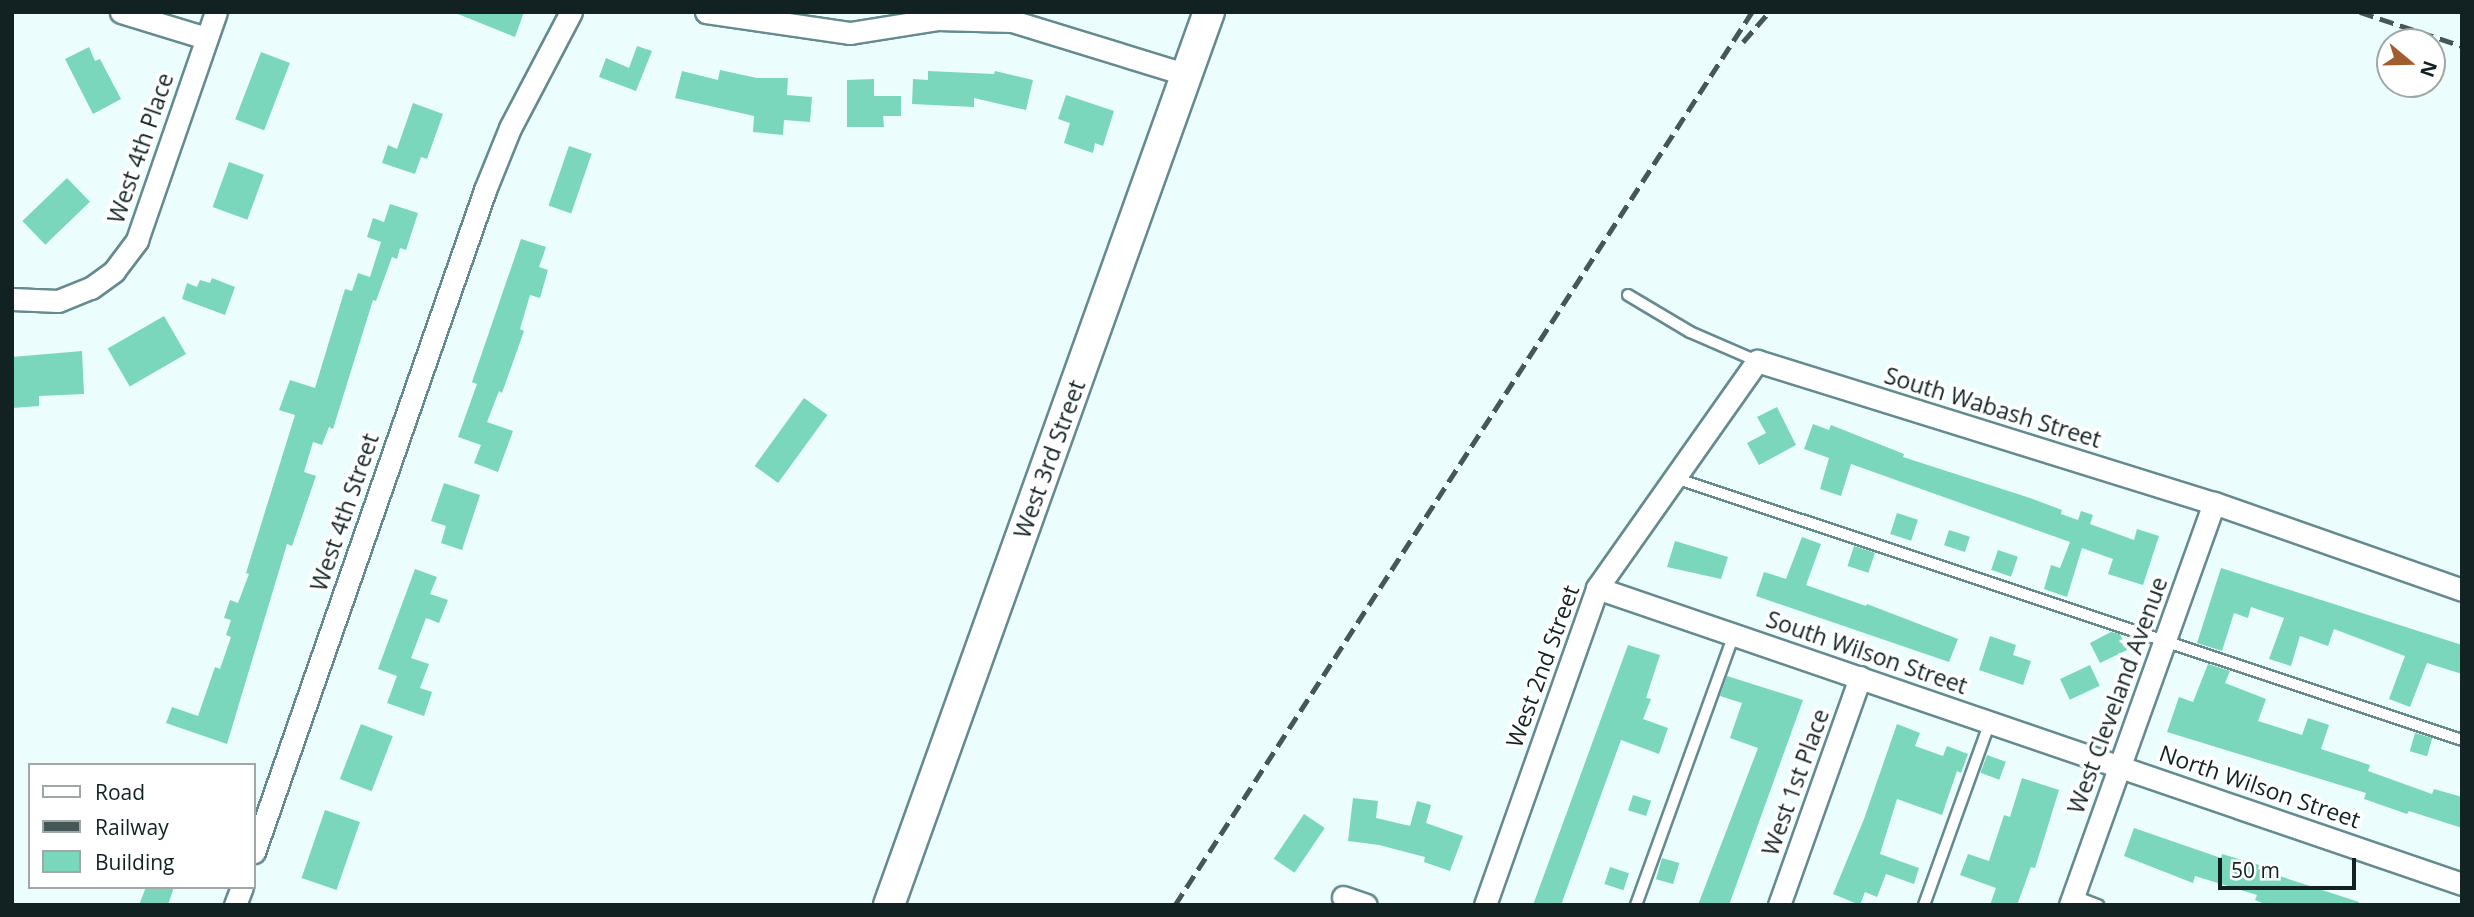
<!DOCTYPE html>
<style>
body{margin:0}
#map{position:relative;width:2474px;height:917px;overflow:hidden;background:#ecfdfe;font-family:"Open Sans",sans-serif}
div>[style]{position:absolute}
.building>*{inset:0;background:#7bd7bc;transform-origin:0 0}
.roads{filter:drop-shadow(2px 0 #658b8f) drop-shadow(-2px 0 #658b8f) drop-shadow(0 2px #658b8f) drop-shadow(0 -2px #658b8f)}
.lane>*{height:10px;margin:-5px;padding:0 5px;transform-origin:5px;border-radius:5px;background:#fff}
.street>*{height:21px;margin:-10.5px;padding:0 10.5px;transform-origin:10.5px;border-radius:10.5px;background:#fff}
.secondary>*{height:30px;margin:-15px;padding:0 15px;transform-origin:15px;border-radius:15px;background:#fff}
.rail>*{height:5px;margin-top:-2.5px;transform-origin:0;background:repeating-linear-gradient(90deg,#475758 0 14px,transparent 0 21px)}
span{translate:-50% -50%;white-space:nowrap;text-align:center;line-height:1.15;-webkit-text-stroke:7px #fff;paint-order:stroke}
.street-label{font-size:23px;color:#122223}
.frame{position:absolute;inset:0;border:14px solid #122223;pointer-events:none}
.legend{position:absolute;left:28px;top:763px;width:228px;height:126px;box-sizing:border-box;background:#fff;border:2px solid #a0a7a7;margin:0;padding:9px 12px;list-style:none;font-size:21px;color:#122223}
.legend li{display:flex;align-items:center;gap:14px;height:35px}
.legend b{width:35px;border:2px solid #a0a7a7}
.north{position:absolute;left:2376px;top:28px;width:70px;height:70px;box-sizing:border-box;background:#fff;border:2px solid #a0a7a7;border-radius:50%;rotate:109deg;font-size:19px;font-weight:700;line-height:28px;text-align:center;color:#122223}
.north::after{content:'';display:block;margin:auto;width:24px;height:32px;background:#a15c2f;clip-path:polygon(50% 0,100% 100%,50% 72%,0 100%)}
.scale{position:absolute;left:2218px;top:858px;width:138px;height:32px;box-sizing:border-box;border:4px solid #122223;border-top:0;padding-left:9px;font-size:21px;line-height:24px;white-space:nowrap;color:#122223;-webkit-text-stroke:5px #fff;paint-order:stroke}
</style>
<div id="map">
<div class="building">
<div style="clip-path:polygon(453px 12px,524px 12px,515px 37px)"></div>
<div style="clip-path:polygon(637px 46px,652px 51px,636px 91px,599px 77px,606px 58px,629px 68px)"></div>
<div style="clip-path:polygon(89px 47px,95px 61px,100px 59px,121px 99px,93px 114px,65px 59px)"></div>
<div style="left:261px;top:52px;width:31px;height:72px;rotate:21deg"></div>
<div style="clip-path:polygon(720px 70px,757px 78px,788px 78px,787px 95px,812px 97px,810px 122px,784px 120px,783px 135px,753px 132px,754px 116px,675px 98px,682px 71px,718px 80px)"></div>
<div style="clip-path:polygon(928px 71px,994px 74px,995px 71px,1033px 80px,1026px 110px,974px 98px,974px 107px,912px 104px,913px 79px,928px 80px)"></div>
<div style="clip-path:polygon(874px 79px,874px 96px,901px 96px,901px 116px,883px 116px,884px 127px,847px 127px,847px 80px)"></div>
<div style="clip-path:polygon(1066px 95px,1114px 111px,1103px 146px,1095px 143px,1093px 153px,1064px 143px,1070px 123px,1058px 119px)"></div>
<div style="clip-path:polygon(413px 103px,443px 114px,427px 159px,421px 157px,415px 174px,382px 163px,388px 145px,397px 149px)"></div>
<div style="left:569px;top:146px;width:24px;height:63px;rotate:19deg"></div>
<div style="left:229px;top:162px;width:37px;height:48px;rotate:20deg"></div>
<div style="left:67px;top:178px;width:33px;height:62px;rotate:46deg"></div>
<div style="clip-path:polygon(390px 204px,418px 213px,406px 250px,400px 248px,397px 259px,392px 257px,376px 301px,373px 300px,333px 429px,329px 427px,322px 445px,313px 442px,304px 472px,316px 476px,292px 546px,287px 544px,227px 744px,166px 723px,172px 707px,198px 716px,215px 667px,220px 669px,231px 637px,226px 635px,231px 620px,224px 618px,230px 600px,238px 603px,249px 574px,246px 573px,295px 415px,279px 410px,290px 380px,315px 388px,345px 289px,352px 291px,358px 273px,370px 277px,381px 242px,367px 237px,373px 218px,384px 222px)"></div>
<div style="clip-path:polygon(521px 239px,546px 247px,539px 267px,548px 270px,540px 298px,530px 295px,520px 329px,524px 331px,502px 393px,499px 391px,487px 422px,513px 431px,498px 472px,474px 463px,481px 445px,458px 437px,477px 384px,472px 382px)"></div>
<div style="clip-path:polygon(212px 278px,235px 287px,225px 315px,182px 299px,187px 283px,197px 287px,200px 280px,210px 283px)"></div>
<div style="left:164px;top:316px;width:44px;height:65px;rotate:60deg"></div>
<div style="clip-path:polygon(82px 351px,84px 394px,39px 396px,39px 406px,12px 408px,12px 357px)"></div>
<div style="left:804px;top:398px;width:29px;height:84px;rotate:36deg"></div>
<div style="clip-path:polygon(1777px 407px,1796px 445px,1759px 465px,1747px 443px,1766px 433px,1757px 417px)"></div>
<div style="clip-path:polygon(1813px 424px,1829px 430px,1831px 425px,1904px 454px,1903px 457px,2030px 498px,2062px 510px,2061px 514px,2078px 520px,2081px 511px,2093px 515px,2090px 524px,2134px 540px,2137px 529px,2159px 536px,2143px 585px,2108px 574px,2113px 559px,2082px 548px,2067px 597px,2044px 589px,2051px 565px,2060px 568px,2070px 542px,1851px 464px,1841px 496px,1820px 489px,1829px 458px,1804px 449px)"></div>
<div style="clip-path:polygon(444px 483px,480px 495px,462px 550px,441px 543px,446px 526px,431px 521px)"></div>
<div style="left:1897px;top:513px;width:22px;height:22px;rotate:18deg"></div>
<div style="left:1949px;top:530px;width:22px;height:16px;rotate:18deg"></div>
<div style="clip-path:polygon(1802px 537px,1821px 544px,1806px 585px,1866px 606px,1867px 604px,1958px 639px,1949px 662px,1756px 596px,1764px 572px,1786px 579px)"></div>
<div style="clip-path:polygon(1675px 541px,1728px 557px,1721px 579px,1667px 567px)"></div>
<div style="left:1854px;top:546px;width:22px;height:21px;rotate:18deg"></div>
<div style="left:1998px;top:550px;width:21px;height:21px;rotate:19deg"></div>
<div style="clip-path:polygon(2221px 568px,2462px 645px,2462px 674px,2427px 663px,2410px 707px,2389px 699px,2405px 656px,2334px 629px,2328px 646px,2300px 636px,2291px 666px,2269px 659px,2284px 618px,2251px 607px,2248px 618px,2234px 613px,2222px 651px,2197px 643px)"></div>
<div style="clip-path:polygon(415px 569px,437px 577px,430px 594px,448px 600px,439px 623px,426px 618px,411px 658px,429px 664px,420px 688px,432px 692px,424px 716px,387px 703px,397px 676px,378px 669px)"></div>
<div style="clip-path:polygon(2111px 632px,2120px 634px,2127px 650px,2100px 663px,2090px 643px)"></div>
<div style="clip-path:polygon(1990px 636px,2016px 645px,2013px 655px,2031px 661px,2023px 685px,1979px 670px)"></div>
<div style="clip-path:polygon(1628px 645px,1660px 655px,1646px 698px,1651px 699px,1643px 719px,1668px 728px,1659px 754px,1621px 740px,1561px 905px,1533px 905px)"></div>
<div style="clip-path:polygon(2208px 664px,2230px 671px,2225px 683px,2266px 699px,2258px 721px,2302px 735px,2308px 718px,2329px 725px,2321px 749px,2370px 765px,2368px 771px,2432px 794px,2434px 789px,2462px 797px,2462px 828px,2409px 811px,2407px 814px,2364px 799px,2366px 793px,2167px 732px,2179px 697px,2193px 702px)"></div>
<div style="left:2090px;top:665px;width:23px;height:33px;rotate:65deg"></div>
<div style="clip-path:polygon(1727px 676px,1803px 700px,1729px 905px,1698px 905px,1758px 748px,1730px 738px,1742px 703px,1720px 696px)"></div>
<div style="left:361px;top:724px;width:34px;height:59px;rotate:21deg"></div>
<div style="clip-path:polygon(1897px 724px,1920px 733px,1915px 746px,1943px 756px,1947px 746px,1968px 754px,1961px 773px,1957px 771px,1942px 815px,1897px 799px,1880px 854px,1919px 868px,1914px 884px,1886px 874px,1877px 897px,1865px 892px,1860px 905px,1833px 894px,1864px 819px)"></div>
<div style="left:2415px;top:733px;width:18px;height:19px;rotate:16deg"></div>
<div style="left:1987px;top:755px;width:20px;height:19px;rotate:20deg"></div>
<div style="clip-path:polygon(2022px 778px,2059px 790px,2035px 868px,2031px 867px,2017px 905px,1990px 905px,1996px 888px,1960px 875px,1968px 854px,1989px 861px,2004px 815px,2010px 817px)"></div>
<div style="left:1633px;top:795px;width:19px;height:16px;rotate:18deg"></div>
<div style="clip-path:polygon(1353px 798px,1378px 801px,1376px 818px,1410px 826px,1417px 801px,1431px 805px,1426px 823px,1463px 836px,1450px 871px,1424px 862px,1425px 857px,1379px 845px,1348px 841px)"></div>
<div style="left:325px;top:810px;width:37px;height:72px;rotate:19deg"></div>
<div style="left:1304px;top:814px;width:25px;height:54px;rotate:34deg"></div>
<div style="clip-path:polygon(2134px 828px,2221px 858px,2222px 854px,2259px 865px,2258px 869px,2359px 902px,2358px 905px,2267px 905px,2255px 900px,2257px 895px,2195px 876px,2193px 883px,2124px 856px)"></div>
<div style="left:1662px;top:858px;width:18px;height:22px;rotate:16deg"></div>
<div style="left:1610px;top:867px;width:20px;height:18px;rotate:18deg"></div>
<div style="clip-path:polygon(146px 887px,174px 887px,168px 905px,139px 905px)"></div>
</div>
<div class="roads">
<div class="lane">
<div style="left:1628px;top:295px;width:72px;rotate:30.8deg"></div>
<div style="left:1690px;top:332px;width:73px;rotate:23.4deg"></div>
<div style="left:1675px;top:478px;width:829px;rotate:18.41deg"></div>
<div style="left:2074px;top:896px;width:26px;rotate:21deg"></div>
<div style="left:1636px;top:905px;width:288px;rotate:-70.1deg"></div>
<div style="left:1924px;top:905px;width:195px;rotate:-70.2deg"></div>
</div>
<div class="street">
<div style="left:121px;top:12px;width:89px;rotate:17deg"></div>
<div style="left:706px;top:12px;width:146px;rotate:8.3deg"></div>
<div style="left:850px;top:33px;width:88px;rotate:-9.1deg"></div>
<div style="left:937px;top:19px;width:75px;rotate:1.5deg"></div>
<div style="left:1012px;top:21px;width:183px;rotate:17.1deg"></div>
<div style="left:12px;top:299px;width:46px;rotate:2.5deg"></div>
<div style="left:58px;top:301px;width:35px;rotate:-22deg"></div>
<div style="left:91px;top:288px;width:29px;rotate:-36deg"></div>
<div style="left:114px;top:271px;width:39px;rotate:-53deg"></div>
<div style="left:137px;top:240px;width:241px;rotate:-70.9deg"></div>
<div style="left:1597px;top:588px;width:914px;rotate:18.89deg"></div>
<div style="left:254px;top:852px;width:701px;rotate:-70.76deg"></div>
<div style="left:485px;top:190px;width:67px;rotate:-68deg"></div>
<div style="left:510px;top:128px;width:131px;rotate:-62.3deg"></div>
<div style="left:1343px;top:897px;width:24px;rotate:19deg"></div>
<div style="left:235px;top:905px;width:19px;rotate:-69deg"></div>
<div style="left:1485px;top:905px;width:336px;rotate:-70.5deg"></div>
<div style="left:1597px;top:588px;width:278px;rotate:-54.8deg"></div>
<div style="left:1757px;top:361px;width:479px;rotate:17.3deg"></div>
<div style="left:2214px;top:503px;width:263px;rotate:19.3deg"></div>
<div style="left:1779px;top:905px;width:242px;rotate:-70.4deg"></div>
<div style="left:2070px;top:905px;width:427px;rotate:-70.3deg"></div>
</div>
<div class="secondary">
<div style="left:889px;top:905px;width:949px;rotate:-70.29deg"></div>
</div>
</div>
<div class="rail">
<div style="left:2360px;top:12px;width:108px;rotate:18.4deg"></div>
<div style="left:1743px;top:42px;width:40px;rotate:-49deg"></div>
<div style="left:1175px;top:905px;width:1063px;rotate:-57.13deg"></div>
</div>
<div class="street-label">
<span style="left:140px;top:148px;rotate:-71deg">West 4th Place</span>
<span style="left:1993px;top:407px;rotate:17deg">South Wabash Street</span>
<span style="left:1049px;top:459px;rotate:-70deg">West 3rd Street</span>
<span style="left:344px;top:512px;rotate:-71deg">West 4th Street</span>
<span style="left:1867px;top:652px;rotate:19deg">South Wilson Street</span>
<span style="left:1542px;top:666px;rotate:-70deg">West 2nd Street</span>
<span style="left:2117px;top:695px;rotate:-70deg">West Cleveland Avenue</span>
<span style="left:1795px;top:782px;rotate:-70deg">West 1st Place</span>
<span style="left:2260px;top:786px;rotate:19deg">North Wilson Street</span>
</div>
<div class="frame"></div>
<ul class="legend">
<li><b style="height:9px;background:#fff"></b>Road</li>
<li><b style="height:9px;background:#475758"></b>Railway</li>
<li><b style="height:19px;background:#7bd7bc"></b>Building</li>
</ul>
<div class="north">N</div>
<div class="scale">50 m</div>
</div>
